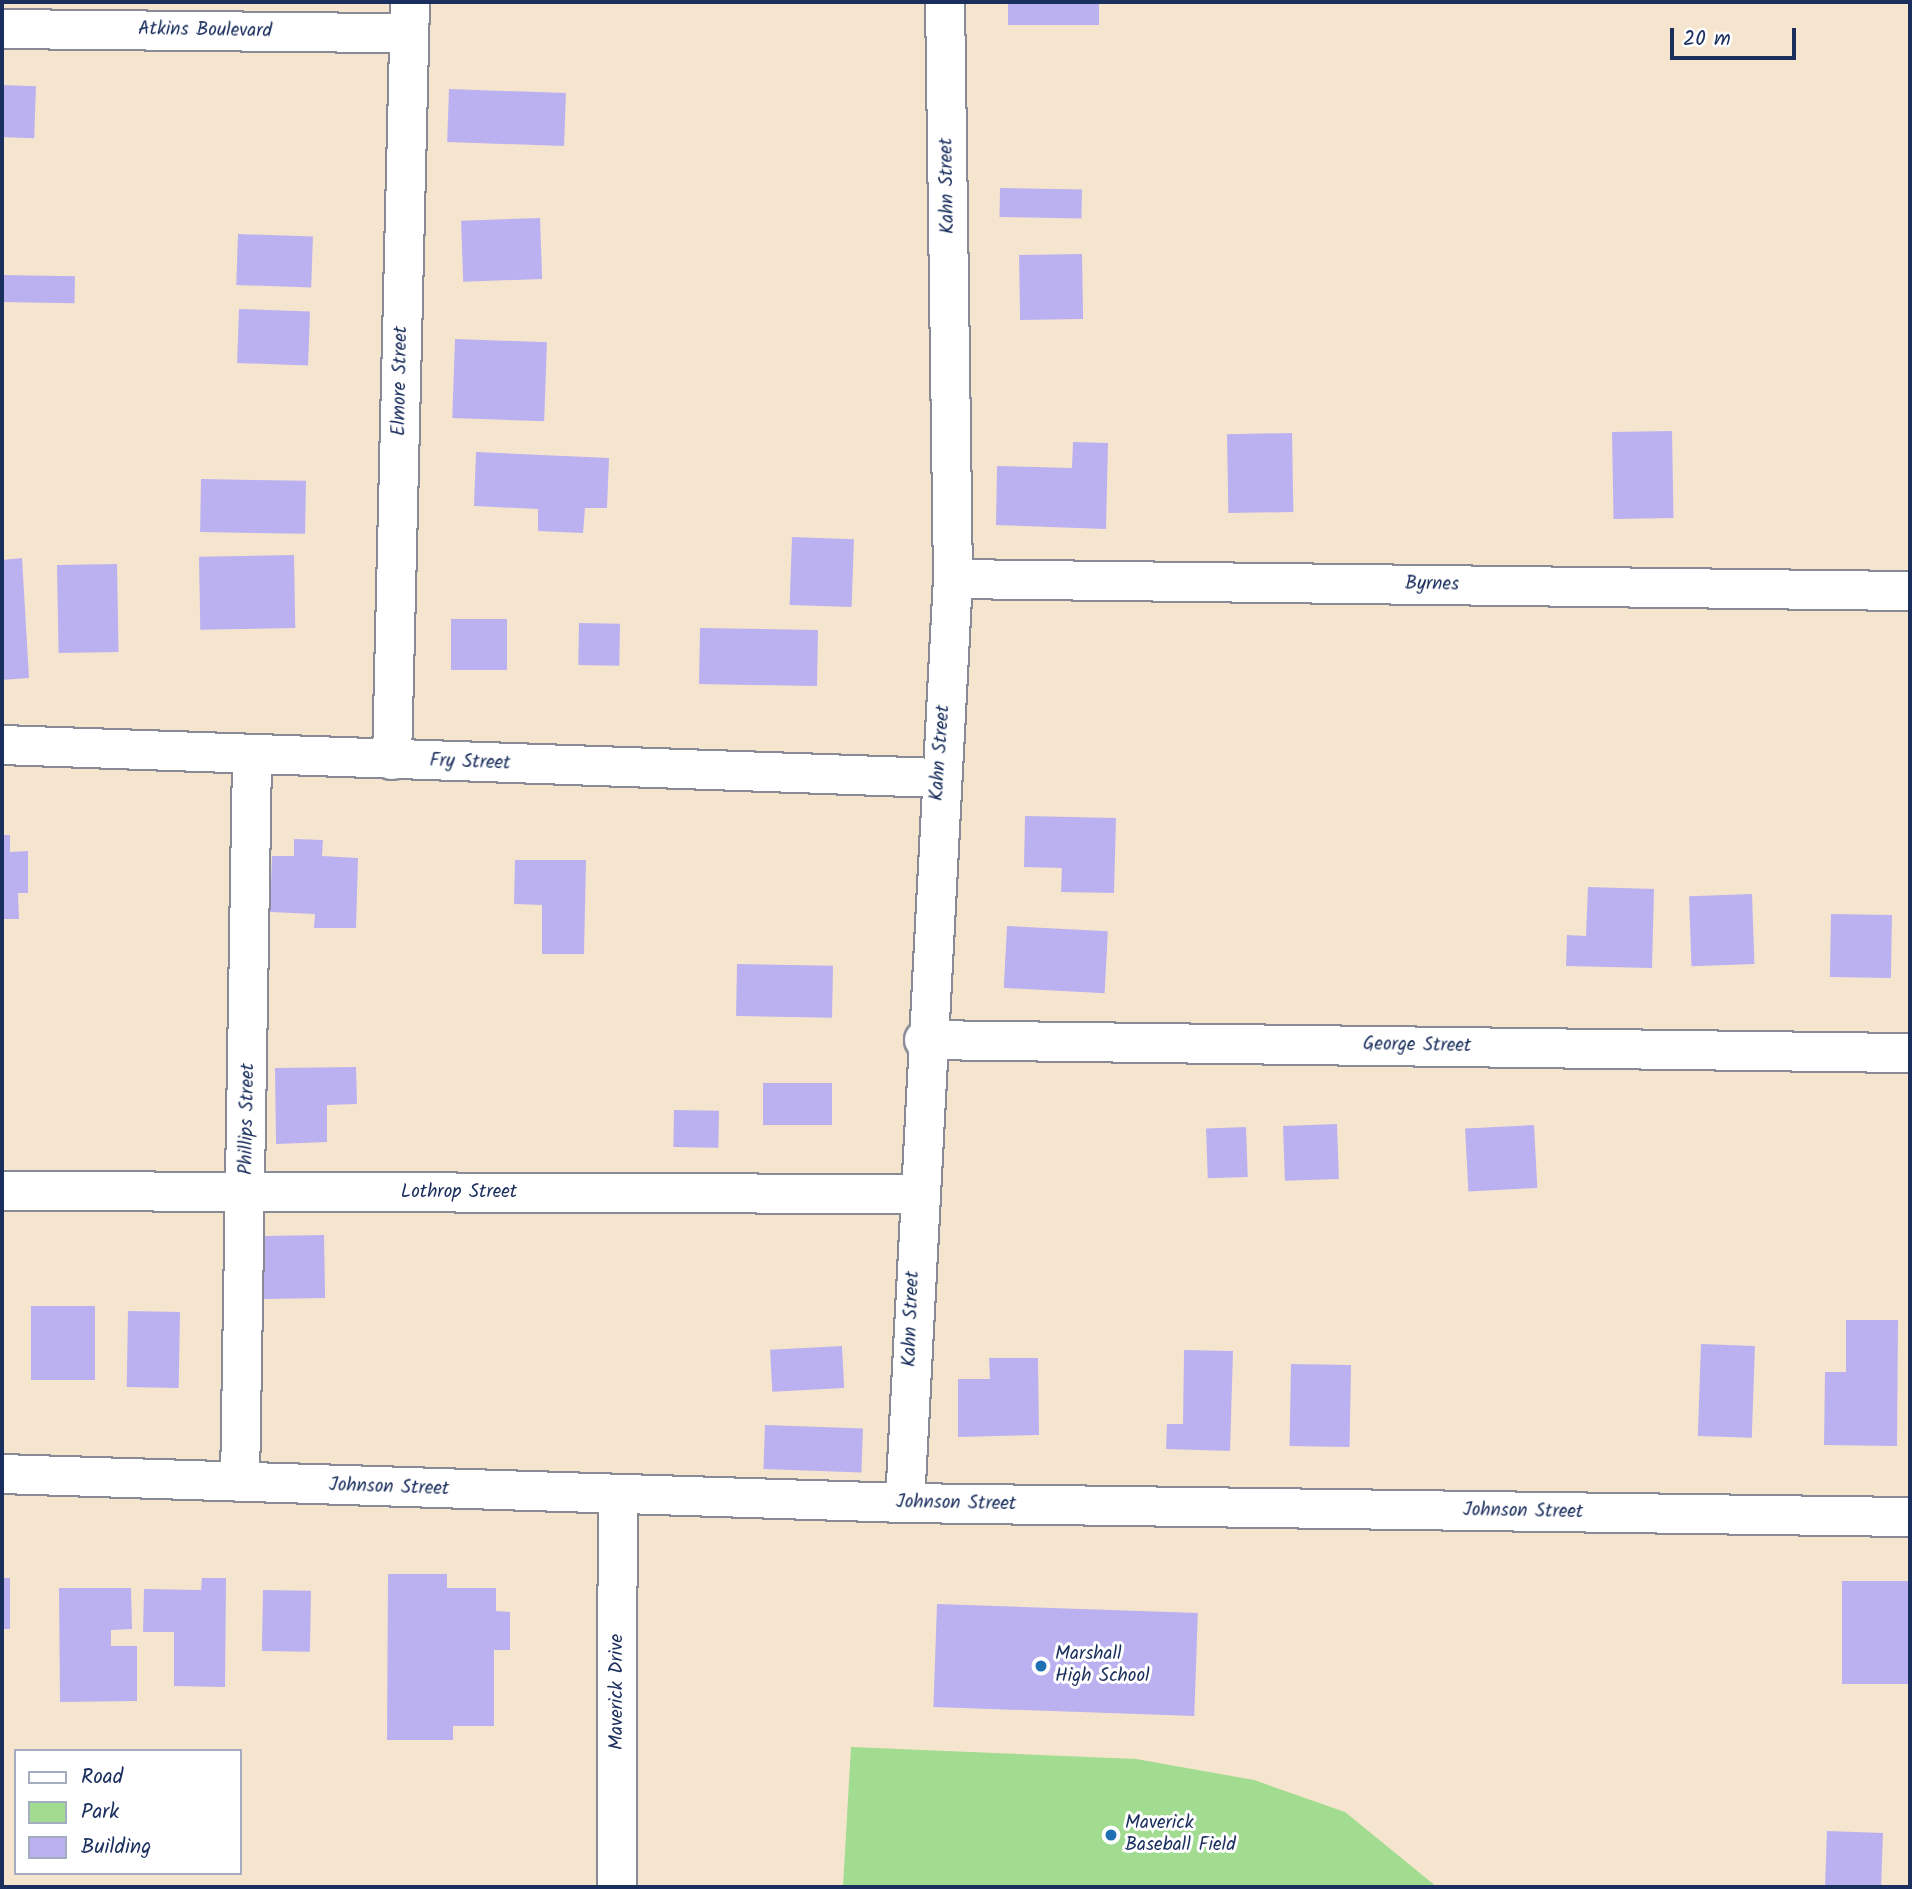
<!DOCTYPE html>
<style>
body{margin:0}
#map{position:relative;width:1912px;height:1889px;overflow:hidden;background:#f6e5ce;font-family:Kalam,sans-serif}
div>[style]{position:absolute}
.green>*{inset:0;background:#a1dc90}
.building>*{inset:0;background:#bbb1f0;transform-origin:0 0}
.roads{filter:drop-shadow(2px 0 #888a96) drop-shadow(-2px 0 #888a96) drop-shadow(0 2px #888a96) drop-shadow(0 -2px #888a96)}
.street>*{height:38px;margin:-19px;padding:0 19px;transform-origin:19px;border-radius:19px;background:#fff}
.secondary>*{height:38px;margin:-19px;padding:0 19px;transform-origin:19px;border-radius:19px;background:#fff}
.dots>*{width:19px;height:19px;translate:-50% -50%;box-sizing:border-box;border:4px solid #fff;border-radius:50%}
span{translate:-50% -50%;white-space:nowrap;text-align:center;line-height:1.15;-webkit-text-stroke:6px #fff;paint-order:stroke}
.street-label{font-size:19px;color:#1b2f5e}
.poi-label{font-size:19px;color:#1b2f5e}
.left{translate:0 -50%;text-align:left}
.frame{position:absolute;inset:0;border:4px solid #1b2f5e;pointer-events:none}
.legend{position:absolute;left:14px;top:1749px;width:228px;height:126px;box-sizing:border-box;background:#fff;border:2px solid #a4acbf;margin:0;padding:9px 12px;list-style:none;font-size:21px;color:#1b2f5e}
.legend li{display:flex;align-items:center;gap:14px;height:35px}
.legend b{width:35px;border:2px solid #a4acbf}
.scale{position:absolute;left:1670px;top:28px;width:126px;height:32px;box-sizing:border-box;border:4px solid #1b2f5e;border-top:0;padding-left:9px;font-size:21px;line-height:24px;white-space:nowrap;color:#1b2f5e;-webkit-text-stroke:5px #fff;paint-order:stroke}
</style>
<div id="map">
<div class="green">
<div style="clip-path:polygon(851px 1747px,1136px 1759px,1254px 1780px,1345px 1812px,1437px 1887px,843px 1887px)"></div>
</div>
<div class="building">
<div style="left:1008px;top:2px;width:91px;height:23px"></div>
<div style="left:2px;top:85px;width:34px;height:52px;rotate:2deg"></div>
<div style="left:449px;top:89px;width:117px;height:53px;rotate:2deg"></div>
<div style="left:1000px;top:188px;width:82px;height:29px;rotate:1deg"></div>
<div style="left:540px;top:218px;width:61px;height:79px;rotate:88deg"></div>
<div style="left:238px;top:234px;width:75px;height:51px;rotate:2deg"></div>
<div style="left:1082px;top:254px;width:65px;height:63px;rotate:89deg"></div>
<div style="left:2px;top:275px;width:73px;height:27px;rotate:1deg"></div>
<div style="left:239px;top:309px;width:71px;height:54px;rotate:2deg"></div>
<div style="left:455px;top:339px;width:92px;height:79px;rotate:2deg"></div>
<div style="left:1672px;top:431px;width:87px;height:60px;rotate:89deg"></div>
<div style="left:1292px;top:433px;width:79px;height:65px;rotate:89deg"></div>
<div style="clip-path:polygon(1073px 442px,1108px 443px,1106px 529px,996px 525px,997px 466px,1072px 468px)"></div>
<div style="clip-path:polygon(476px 452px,609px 458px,607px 508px,585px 508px,583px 533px,538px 531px,538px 509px,474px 506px)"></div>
<div style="left:201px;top:479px;width:105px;height:53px;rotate:1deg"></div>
<div style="left:792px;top:537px;width:62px;height:68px;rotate:2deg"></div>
<div style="left:294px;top:555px;width:73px;height:95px;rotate:89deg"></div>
<div style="clip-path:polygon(22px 558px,29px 678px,2px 680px,2px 560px)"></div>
<div style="left:117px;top:564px;width:88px;height:60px;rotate:89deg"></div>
<div style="left:451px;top:619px;width:56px;height:51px"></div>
<div style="left:579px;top:623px;width:41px;height:42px;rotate:1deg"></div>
<div style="left:700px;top:628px;width:118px;height:56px;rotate:1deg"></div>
<div style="clip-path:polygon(1025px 816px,1116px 818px,1114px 893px,1061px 892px,1062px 868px,1024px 867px)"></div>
<div style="clip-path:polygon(2px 835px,10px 835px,10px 852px,28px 851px,28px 893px,18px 893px,19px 919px,2px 919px)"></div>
<div style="clip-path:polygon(294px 839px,323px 840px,322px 856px,358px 858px,356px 928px,314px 928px,315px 914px,270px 912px,272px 856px,294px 856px)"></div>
<div style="clip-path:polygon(515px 860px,586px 860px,584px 954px,542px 954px,542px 905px,514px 904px)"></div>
<div style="clip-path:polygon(1588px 887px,1654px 889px,1652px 968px,1566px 966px,1567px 935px,1586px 936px)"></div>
<div style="left:1752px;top:894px;width:70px;height:63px;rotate:88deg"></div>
<div style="left:1831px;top:914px;width:61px;height:63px;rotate:1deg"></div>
<div style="left:1007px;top:926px;width:101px;height:62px;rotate:3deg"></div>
<div style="left:737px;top:964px;width:96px;height:52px;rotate:1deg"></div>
<div style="clip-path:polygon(356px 1067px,357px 1104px,327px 1105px,327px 1142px,276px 1144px,275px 1068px)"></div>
<div style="left:832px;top:1083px;width:42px;height:69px;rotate:90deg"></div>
<div style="left:674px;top:1110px;width:45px;height:37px;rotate:1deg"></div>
<div style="left:1337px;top:1124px;width:55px;height:54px;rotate:88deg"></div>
<div style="left:1534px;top:1125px;width:63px;height:69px;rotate:87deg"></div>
<div style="left:1246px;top:1127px;width:50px;height:40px;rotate:88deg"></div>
<div style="left:324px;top:1235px;width:63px;height:61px;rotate:89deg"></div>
<div style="left:31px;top:1306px;width:64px;height:74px"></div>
<div style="left:128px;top:1311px;width:52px;height:76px;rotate:1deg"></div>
<div style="clip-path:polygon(1846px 1320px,1898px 1320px,1897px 1446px,1824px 1445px,1825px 1372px,1846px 1372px)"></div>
<div style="left:1701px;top:1344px;width:54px;height:92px;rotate:2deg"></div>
<div style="left:842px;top:1346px;width:42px;height:72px;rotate:87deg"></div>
<div style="clip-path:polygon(1184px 1350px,1233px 1351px,1230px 1451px,1166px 1449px,1167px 1424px,1183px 1424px)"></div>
<div style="clip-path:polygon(989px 1358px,1038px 1358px,1039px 1435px,958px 1437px,958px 1379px,990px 1379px)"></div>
<div style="left:1291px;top:1364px;width:60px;height:82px;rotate:1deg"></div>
<div style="left:765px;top:1425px;width:98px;height:44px;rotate:2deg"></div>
<div style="clip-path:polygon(388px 1574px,447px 1574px,447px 1588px,496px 1588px,496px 1611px,510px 1612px,510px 1650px,494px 1650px,494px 1726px,453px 1726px,453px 1740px,387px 1740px)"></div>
<div style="left:2px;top:1578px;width:8px;height:51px"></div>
<div style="clip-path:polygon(202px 1578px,226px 1578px,225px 1687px,174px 1686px,174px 1632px,143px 1632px,144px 1589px,201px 1590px)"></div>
<div style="left:1910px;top:1581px;width:103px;height:68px;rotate:90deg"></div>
<div style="clip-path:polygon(59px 1588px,131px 1588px,132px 1629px,111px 1630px,111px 1646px,137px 1646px,137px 1701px,60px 1702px)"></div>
<div style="left:263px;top:1590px;width:48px;height:61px;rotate:1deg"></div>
<div style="left:937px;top:1604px;width:261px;height:103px;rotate:2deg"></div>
<div style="left:1827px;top:1831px;width:56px;height:56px;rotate:2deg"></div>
</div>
<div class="roads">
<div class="street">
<div style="left:2px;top:29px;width:406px;rotate:0.6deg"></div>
<div style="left:953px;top:579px;width:957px;rotate:0.72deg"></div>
<div style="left:2px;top:745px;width:938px;rotate:2.02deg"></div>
<div style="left:392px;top:760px;width:758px;rotate:-88.64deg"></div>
<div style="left:924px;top:1040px;width:986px;rotate:0.76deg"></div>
<div style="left:2px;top:1191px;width:915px;rotate:0.19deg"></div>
<div style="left:240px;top:1482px;width:726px;rotate:-89.05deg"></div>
<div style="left:905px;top:1503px;width:925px;rotate:-87.03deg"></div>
<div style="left:953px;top:579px;width:577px;rotate:-90.79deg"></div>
<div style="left:617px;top:1887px;width:391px;rotate:-89.9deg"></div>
</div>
<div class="secondary">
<div style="left:2px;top:1474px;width:903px;rotate:1.84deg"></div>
<div style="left:905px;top:1503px;width:1005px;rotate:0.8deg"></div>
</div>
</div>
<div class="dots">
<div style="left:1041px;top:1666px;background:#1f6fb2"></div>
<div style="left:1111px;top:1835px;background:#1f6fb2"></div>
</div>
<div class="street-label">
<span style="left:205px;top:31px;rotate:1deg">Atkins Boulevard</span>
<span style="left:948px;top:186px;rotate:-91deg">Kahn Street</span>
<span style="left:401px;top:381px;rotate:-89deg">Elmore Street</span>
<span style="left:1432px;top:585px;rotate:1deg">Byrnes</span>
<span style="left:941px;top:753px;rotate:-86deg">Kahn Street</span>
<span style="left:470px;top:763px;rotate:2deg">Fry Street</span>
<span style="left:1417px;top:1046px;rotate:1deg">George Street</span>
<span style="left:248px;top:1119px;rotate:-89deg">Phillips Street</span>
<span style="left:459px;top:1193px">Lothrop Street</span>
<span style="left:912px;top:1319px;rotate:-88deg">Kahn Street</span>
<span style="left:389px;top:1488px;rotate:2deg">Johnson Street</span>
<span style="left:956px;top:1504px;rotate:1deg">Johnson Street</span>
<span style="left:1523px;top:1512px;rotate:1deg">Johnson Street</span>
<span style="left:618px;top:1692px;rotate:-90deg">Maverick Drive</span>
</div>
<div class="poi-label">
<span class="left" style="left:1055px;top:1666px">Marshall<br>High School</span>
<span class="left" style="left:1125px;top:1835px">Maverick<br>Baseball Field</span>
</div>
<div class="frame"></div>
<ul class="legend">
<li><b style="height:9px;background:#fff"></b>Road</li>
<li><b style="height:19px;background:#a1dc90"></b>Park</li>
<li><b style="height:19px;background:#bbb1f0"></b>Building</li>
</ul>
<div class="scale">20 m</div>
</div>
